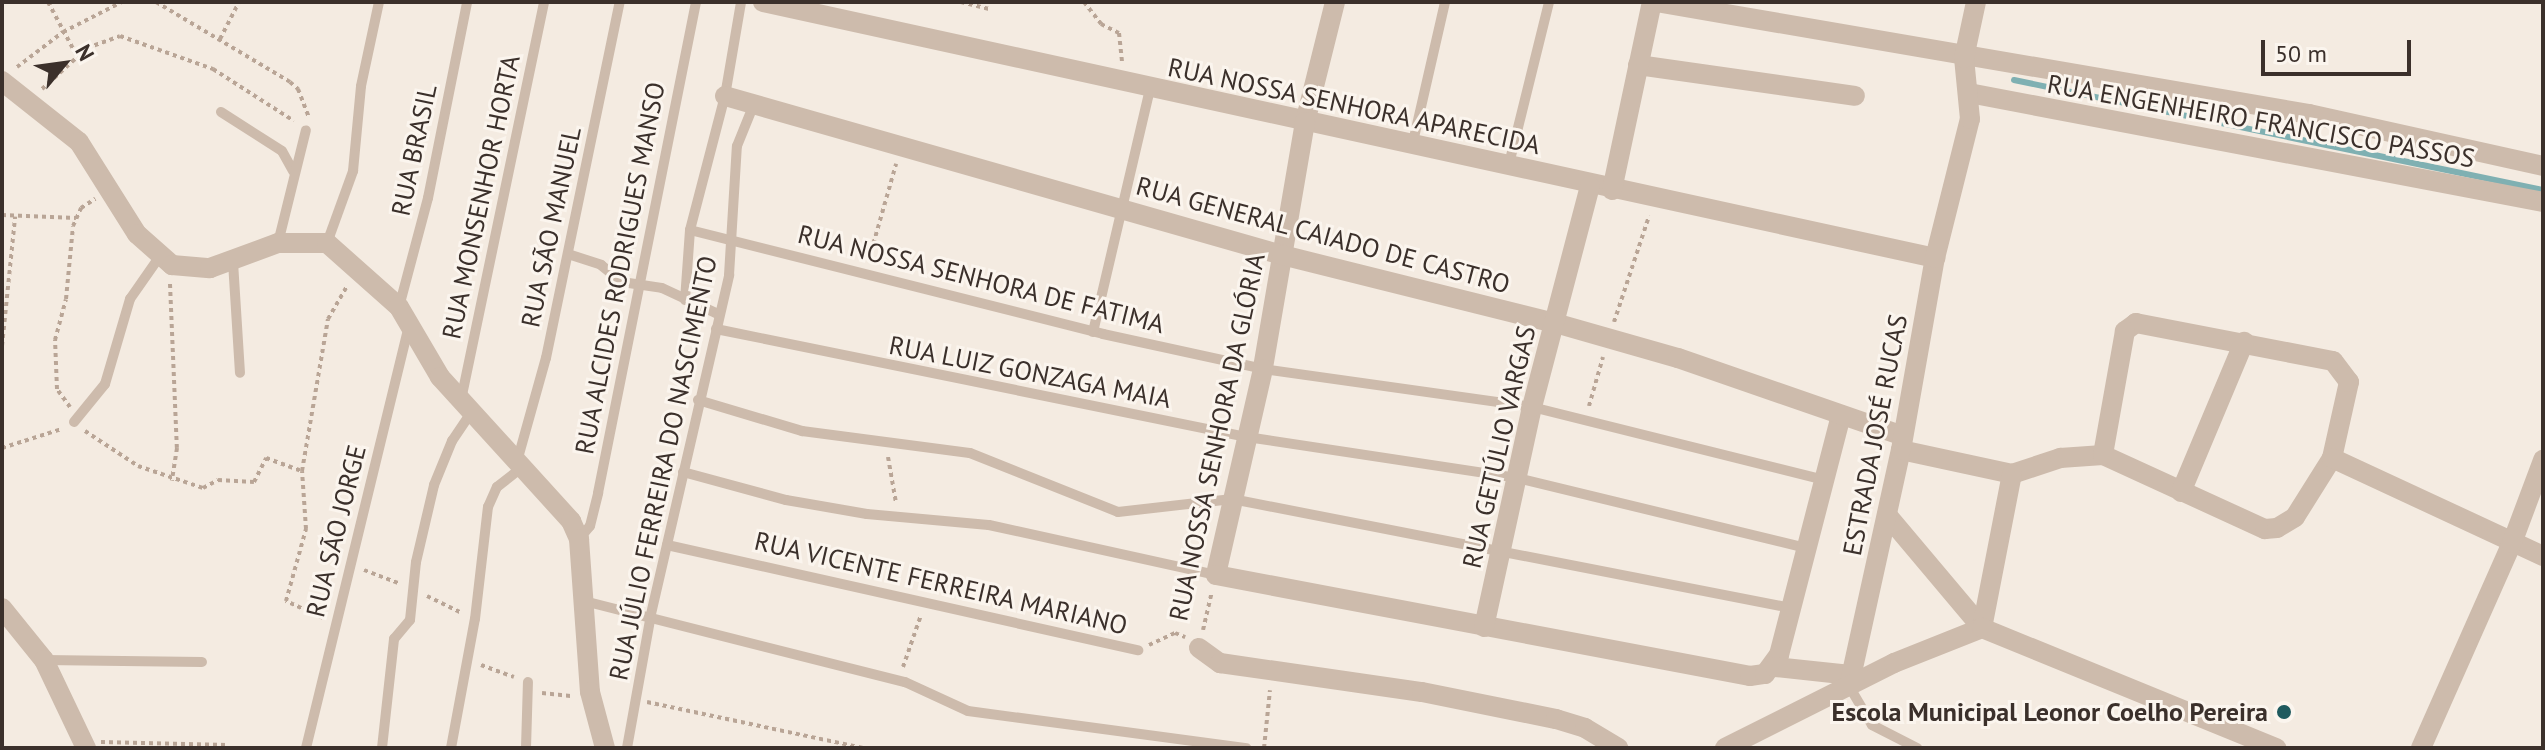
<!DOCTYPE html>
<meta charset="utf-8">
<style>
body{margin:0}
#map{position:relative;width:2545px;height:750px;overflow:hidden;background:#f4ebe1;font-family:"PT Sans",sans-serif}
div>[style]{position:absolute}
.stream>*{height:6px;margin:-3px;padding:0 3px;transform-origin:3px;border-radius:3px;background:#7fb0b2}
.path>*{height:4px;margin-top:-2px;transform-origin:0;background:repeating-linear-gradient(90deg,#b9a596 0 4px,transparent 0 8px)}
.service>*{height:10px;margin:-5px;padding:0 5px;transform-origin:5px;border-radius:5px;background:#cdbbac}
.minor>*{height:20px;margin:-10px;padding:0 10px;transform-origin:10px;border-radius:10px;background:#cdbbac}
.tertiary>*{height:20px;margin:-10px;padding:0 10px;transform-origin:10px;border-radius:10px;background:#cdbbac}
.dots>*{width:22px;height:22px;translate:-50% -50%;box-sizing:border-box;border:4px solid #fbf5ee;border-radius:50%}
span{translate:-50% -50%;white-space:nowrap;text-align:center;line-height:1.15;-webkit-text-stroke:6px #fbf5ee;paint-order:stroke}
.street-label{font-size:26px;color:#3b302b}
.poi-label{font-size:26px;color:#3b302b;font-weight:700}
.right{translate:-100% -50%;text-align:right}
.frame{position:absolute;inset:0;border:4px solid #3b302b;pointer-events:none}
.north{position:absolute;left:24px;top:24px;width:80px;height:80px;-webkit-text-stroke:6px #fbf5ee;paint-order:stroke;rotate:61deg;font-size:22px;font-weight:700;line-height:32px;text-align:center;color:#3b302b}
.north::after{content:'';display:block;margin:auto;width:28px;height:36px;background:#3b302b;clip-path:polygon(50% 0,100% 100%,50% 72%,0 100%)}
.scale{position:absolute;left:2261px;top:40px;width:150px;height:36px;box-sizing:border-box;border:4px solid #3b302b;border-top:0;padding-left:10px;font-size:24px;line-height:28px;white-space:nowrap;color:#3b302b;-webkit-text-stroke:6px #fbf5ee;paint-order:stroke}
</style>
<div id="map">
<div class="stream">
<div style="left:2014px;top:80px;width:540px;rotate:11.75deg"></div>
</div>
<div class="path">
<div style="left:48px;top:2px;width:61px;rotate:61.8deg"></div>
<div style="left:156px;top:2px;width:156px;rotate:30.8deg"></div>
<div style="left:290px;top:82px;width:11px;rotate:41deg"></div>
<div style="left:298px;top:89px;width:30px;rotate:69deg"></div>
<div style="left:961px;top:2px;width:30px;rotate:14deg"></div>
<div style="left:1084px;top:2px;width:28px;rotate:52deg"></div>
<div style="left:1101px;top:24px;width:20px;rotate:27deg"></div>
<div style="left:1119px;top:33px;width:29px;rotate:84deg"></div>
<div style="left:220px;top:39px;width:42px;rotate:-62.8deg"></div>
<div style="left:17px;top:67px;width:58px;rotate:-37.3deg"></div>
<div style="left:63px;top:32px;width:66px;rotate:-27deg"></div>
<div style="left:42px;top:89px;width:61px;rotate:-42.3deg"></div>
<div style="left:87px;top:48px;width:35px;rotate:-20deg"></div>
<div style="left:120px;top:36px;width:99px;rotate:19.5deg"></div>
<div style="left:213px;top:69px;width:96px;rotate:32.7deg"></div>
<div style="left:2px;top:215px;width:74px;rotate:2.3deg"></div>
<div style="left:869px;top:259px;width:99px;rotate:-74.1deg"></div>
<div style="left:170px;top:284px;width:164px;rotate:87.6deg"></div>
<div style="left:177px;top:448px;width:33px;rotate:99deg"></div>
<div style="left:1614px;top:322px;width:112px;rotate:-71.7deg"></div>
<div style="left:2px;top:346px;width:130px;rotate:-84.2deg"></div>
<div style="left:1589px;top:406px;width:51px;rotate:-74.1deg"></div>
<div style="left:70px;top:407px;width:22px;rotate:-126deg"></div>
<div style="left:57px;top:389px;width:49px;rotate:-92.3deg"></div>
<div style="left:55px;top:340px;width:42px;rotate:-75deg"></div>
<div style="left:66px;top:299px;width:73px;rotate:-84.5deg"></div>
<div style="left:73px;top:226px;width:20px;rotate:-66deg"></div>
<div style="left:81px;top:208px;width:17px;rotate:-33deg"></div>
<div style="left:85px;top:431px;width:64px;rotate:33.4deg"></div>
<div style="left:138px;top:466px;width:69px;rotate:18.7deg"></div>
<div style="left:203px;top:488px;width:17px;rotate:-28deg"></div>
<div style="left:218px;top:480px;width:36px;rotate:3deg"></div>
<div style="left:254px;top:482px;width:27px;rotate:-63deg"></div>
<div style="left:266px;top:458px;width:38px;rotate:20deg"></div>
<div style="left:2px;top:448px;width:63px;rotate:-17.6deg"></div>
<div style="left:888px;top:457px;width:47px;rotate:80.1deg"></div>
<div style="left:364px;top:570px;width:39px;rotate:21deg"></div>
<div style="left:427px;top:596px;width:39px;rotate:26deg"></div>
<div style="left:323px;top:618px;width:41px;rotate:-155.3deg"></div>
<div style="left:286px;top:601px;width:75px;rotate:-74.5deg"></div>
<div style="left:306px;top:529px;width:58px;rotate:-93.9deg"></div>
<div style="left:302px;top:471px;width:154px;rotate:-80.3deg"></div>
<div style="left:328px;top:319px;width:39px;rotate:-60deg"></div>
<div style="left:1203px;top:630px;width:39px;rotate:-77deg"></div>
<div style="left:1149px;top:645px;width:29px;rotate:-25deg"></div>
<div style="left:1175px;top:633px;width:11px;rotate:22deg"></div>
<div style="left:481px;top:665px;width:35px;rotate:20deg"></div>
<div style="left:903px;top:667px;width:55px;rotate:-70.9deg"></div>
<div style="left:542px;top:693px;width:31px;rotate:6deg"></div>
<div style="left:647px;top:702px;width:222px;rotate:12deg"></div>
<div style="left:101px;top:742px;width:127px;rotate:1.4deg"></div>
<div style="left:1264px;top:748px;width:58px;rotate:-84.1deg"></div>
</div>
<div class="service">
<div style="left:221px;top:112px;width:72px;rotate:32.6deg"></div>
<div style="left:282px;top:151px;width:23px;rotate:61deg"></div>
<div style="left:1413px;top:142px;width:144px;rotate:-77.1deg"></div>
<div style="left:1509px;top:164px;width:167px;rotate:-76.1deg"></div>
<div style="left:690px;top:230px;width:426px;rotate:14.1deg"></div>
<div style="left:1103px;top:334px;width:164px;rotate:12.3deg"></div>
<div style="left:1263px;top:369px;width:272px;rotate:8deg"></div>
<div style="left:1532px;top:407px;width:302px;rotate:14deg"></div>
<div style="left:278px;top:243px;width:116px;rotate:-76.1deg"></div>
<div style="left:327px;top:243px;width:77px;rotate:-70.1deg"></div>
<div style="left:353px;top:171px;width:85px;rotate:-84.6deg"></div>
<div style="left:361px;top:86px;width:86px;rotate:-77.9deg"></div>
<div style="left:568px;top:254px;width:35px;rotate:18deg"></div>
<div style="left:601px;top:265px;width:27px;rotate:39deg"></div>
<div style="left:622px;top:282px;width:40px;rotate:8.5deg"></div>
<div style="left:662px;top:288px;width:62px;rotate:24.9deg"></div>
<div style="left:233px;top:262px;width:111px;rotate:86.4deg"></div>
<div style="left:685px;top:300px;width:70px;rotate:-85.9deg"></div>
<div style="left:690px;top:230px;width:138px;rotate:-75.4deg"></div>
<div style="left:725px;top:96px;width:95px;rotate:-80.3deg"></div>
<div style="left:399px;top:307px;width:113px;rotate:-75.1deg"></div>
<div style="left:428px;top:198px;width:200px;rotate:-78.7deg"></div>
<div style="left:716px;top:329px;width:542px;rotate:11.5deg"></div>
<div style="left:1247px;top:437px;width:273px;rotate:8.6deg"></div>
<div style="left:1517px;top:478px;width:298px;rotate:13.6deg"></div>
<div style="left:1093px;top:332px;width:250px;rotate:-76.8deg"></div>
<div style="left:461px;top:400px;width:407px;rotate:-78.2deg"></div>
<div style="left:698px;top:400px;width:109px;rotate:16.6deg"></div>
<div style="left:802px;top:431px;width:169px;rotate:7.5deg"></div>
<div style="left:970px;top:453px;width:159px;rotate:21.7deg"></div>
<div style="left:1118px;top:512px;width:115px;rotate:-6.5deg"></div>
<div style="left:1232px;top:499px;width:570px;rotate:11.03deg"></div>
<div style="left:74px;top:422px;width:49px;rotate:-50.8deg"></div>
<div style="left:105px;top:384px;width:89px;rotate:-73.6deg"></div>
<div style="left:130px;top:299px;width:52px;rotate:-55.1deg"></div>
<div style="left:518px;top:458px;width:104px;rotate:-74.4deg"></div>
<div style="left:546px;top:358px;width:364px;rotate:-78.3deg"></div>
<div style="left:683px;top:472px;width:107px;rotate:15.2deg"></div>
<div style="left:786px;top:500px;width:82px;rotate:9.8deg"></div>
<div style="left:867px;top:514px;width:122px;rotate:5.2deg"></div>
<div style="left:989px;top:525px;width:232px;rotate:12.4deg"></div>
<div style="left:579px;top:539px;width:17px;rotate:-50deg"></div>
<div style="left:590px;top:526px;width:34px;rotate:-76deg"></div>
<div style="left:598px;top:493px;width:501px;rotate:-78.71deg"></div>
<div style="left:667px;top:545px;width:483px;rotate:12.6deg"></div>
<div style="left:584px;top:601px;width:331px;rotate:14.2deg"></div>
<div style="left:905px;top:682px;width:69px;rotate:24.7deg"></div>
<div style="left:968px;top:711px;width:281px;rotate:7.6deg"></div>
<div style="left:44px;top:660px;width:158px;rotate:0.7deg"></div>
<div style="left:1849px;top:686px;width:45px;rotate:59.5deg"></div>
<div style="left:1872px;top:725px;width:51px;rotate:27.1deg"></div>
<div style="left:306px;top:748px;width:434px;rotate:-76.3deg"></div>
<div style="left:382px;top:748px;width:110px;rotate:-83.7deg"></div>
<div style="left:394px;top:639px;width:25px;rotate:-50deg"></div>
<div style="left:410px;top:620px;width:58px;rotate:-84.1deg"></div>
<div style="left:416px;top:562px;width:79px;rotate:-76.8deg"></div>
<div style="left:434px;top:485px;width:48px;rotate:-67.8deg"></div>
<div style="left:452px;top:441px;width:34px;rotate:-56deg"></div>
<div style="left:451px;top:748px;width:131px;rotate:-79.5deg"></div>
<div style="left:475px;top:619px;width:113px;rotate:-83.4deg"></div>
<div style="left:488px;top:507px;width:22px;rotate:-66deg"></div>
<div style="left:497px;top:487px;width:33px;rotate:-38deg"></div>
<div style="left:526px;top:748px;width:66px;rotate:-88.3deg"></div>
<div style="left:627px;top:748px;width:136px;rotate:-79.8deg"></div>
<div style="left:651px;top:614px;width:348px;rotate:-77deg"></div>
<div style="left:729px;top:275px;width:129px;rotate:-86.5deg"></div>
<div style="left:737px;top:146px;width:45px;rotate:-68deg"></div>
</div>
<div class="minor">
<div style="left:763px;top:2px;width:1200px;rotate:12.32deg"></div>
<div style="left:1335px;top:2px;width:124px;rotate:104deg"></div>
<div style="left:1305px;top:122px;width:251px;rotate:99.7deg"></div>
<div style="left:1263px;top:369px;width:211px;rotate:102.9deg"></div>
<div style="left:1216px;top:575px;width:543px;rotate:10.71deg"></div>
<div style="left:1750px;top:676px;width:15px;rotate:-8deg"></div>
<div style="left:1765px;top:674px;width:24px;rotate:-54deg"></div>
<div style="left:1779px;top:655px;width:248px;rotate:-75.5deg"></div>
<div style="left:1656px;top:2px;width:663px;rotate:9.73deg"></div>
<div style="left:2309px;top:114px;width:240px;rotate:12.5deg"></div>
<div style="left:1638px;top:65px;width:219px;rotate:8.1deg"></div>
<div style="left:2px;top:81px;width:98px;rotate:38.4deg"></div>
<div style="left:79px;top:142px;width:109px;rotate:57.8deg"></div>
<div style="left:137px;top:234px;width:47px;rotate:41.5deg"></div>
<div style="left:172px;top:265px;width:38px;rotate:5deg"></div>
<div style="left:210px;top:268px;width:72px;rotate:-20.2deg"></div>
<div style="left:278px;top:243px;width:49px"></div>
<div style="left:327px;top:243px;width:96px;rotate:41.6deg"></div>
<div style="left:399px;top:307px;width:81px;rotate:59.6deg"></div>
<div style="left:440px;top:377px;width:195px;rotate:47.7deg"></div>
<div style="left:571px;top:521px;width:20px;rotate:66deg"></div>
<div style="left:579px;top:539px;width:153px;rotate:85.9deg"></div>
<div style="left:590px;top:692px;width:58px;rotate:75deg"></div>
<div style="left:1969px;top:93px;width:584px;rotate:10.75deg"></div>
<div style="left:725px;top:96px;width:579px;rotate:15.93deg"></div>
<div style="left:1282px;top:255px;width:281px;rotate:14deg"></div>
<div style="left:1555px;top:323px;width:128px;rotate:15.9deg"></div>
<div style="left:1678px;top:358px;width:238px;rotate:19.1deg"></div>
<div style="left:1612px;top:190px;width:192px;rotate:-78deg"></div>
<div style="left:1901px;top:450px;width:114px;rotate:12.2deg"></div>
<div style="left:2012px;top:474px;width:51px;rotate:-18.4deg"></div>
<div style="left:2060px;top:458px;width:43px;rotate:-4deg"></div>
<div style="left:2103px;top:455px;width:178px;rotate:24.6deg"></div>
<div style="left:2265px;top:529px;width:12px;rotate:-5deg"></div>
<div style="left:2277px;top:528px;width:21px;rotate:-31deg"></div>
<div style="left:2295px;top:517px;width:70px;rotate:-57.9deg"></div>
<div style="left:2332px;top:458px;width:78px;rotate:-77.4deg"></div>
<div style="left:2349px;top:382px;width:26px;rotate:-127deg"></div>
<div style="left:2333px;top:361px;width:201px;rotate:-169.1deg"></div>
<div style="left:2136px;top:323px;width:14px;rotate:144deg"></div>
<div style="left:2125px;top:331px;width:126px;rotate:100.1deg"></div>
<div style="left:2332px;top:458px;width:233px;rotate:24.9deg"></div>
<div style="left:2181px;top:492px;width:163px;rotate:-67.2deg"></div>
<div style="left:1887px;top:515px;width:148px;rotate:49.9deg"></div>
<div style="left:2px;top:608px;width:67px;rotate:51.1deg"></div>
<div style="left:44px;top:660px;width:98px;rotate:64.5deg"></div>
<div style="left:1484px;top:627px;width:225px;rotate:-77.7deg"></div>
<div style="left:1532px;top:407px;width:228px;rotate:-75.3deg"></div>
<div style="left:1982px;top:628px;width:157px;rotate:-79deg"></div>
<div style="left:1199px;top:648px;width:26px;rotate:36deg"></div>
<div style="left:1220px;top:663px;width:204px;rotate:8.2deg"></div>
<div style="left:1422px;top:692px;width:137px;rotate:11.4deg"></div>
<div style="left:1556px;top:719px;width:30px;rotate:17deg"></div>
<div style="left:1585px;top:728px;width:39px;rotate:31deg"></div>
<div style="left:1775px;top:667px;width:76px;rotate:6deg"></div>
<div style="left:1849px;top:686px;width:242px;rotate:-77.6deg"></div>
<div style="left:1901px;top:450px;width:195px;rotate:-80deg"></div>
<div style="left:1935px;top:258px;width:143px;rotate:-75.9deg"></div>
<div style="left:1970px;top:119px;width:61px;rotate:-95.6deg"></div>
<div style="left:1964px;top:58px;width:57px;rotate:-77.9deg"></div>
</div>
<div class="tertiary">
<div style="left:1725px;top:748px;width:189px;rotate:-26.7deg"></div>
<div style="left:1894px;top:663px;width:95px;rotate:-21.7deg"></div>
<div style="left:1982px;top:628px;width:318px;rotate:22.2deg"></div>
<div style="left:2421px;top:748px;width:224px;rotate:-66.1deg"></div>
<div style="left:2512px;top:543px;width:89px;rotate:-69.5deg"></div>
</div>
<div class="dots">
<div style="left:2284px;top:712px;background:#1f5a5e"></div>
</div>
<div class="street-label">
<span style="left:1354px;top:106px;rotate:12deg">RUA NOSSA SENHORA APARECIDA</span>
<span style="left:2261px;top:121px;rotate:10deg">RUA ENGENHEIRO FRANCISCO PASSOS</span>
<span style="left:414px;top:150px;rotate:-78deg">RUA BRASIL</span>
<span style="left:481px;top:197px;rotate:-78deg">RUA MONSENHOR HORTA</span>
<span style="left:551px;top:227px;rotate:-78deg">RUA SÃO MANUEL</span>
<span style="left:1323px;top:235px;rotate:15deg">RUA GENERAL CAIADO DE CASTRO</span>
<span style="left:620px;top:268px;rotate:-79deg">RUA ALCIDES RODRIGUES MANSO</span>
<span style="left:981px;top:279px;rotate:14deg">RUA NOSSA SENHORA DE FATIMA</span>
<span style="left:1030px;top:372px;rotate:11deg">RUA LUIZ GONZAGA MAIA</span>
<span style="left:1875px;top:435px;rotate:-79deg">ESTRADA JOSÉ RUCAS</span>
<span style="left:1217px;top:437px;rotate:-78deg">RUA NOSSA SENHORA DA GLÓRIA</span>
<span style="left:1499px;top:447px;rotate:-77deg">RUA GETÚLIO VARGAS</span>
<span style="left:663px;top:468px;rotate:-78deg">RUA JÚLIO FERREIRA DO NASCIMENTO</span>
<span style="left:336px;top:531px;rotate:-76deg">RUA SÃO JORGE</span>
<span style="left:941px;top:583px;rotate:13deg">RUA VICENTE FERREIRA MARIANO</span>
</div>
<div class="poi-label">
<span class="right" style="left:2268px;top:712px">Escola Municipal Leonor Coelho Pereira</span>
</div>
<div class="frame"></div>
<div class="north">N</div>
<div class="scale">50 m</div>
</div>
